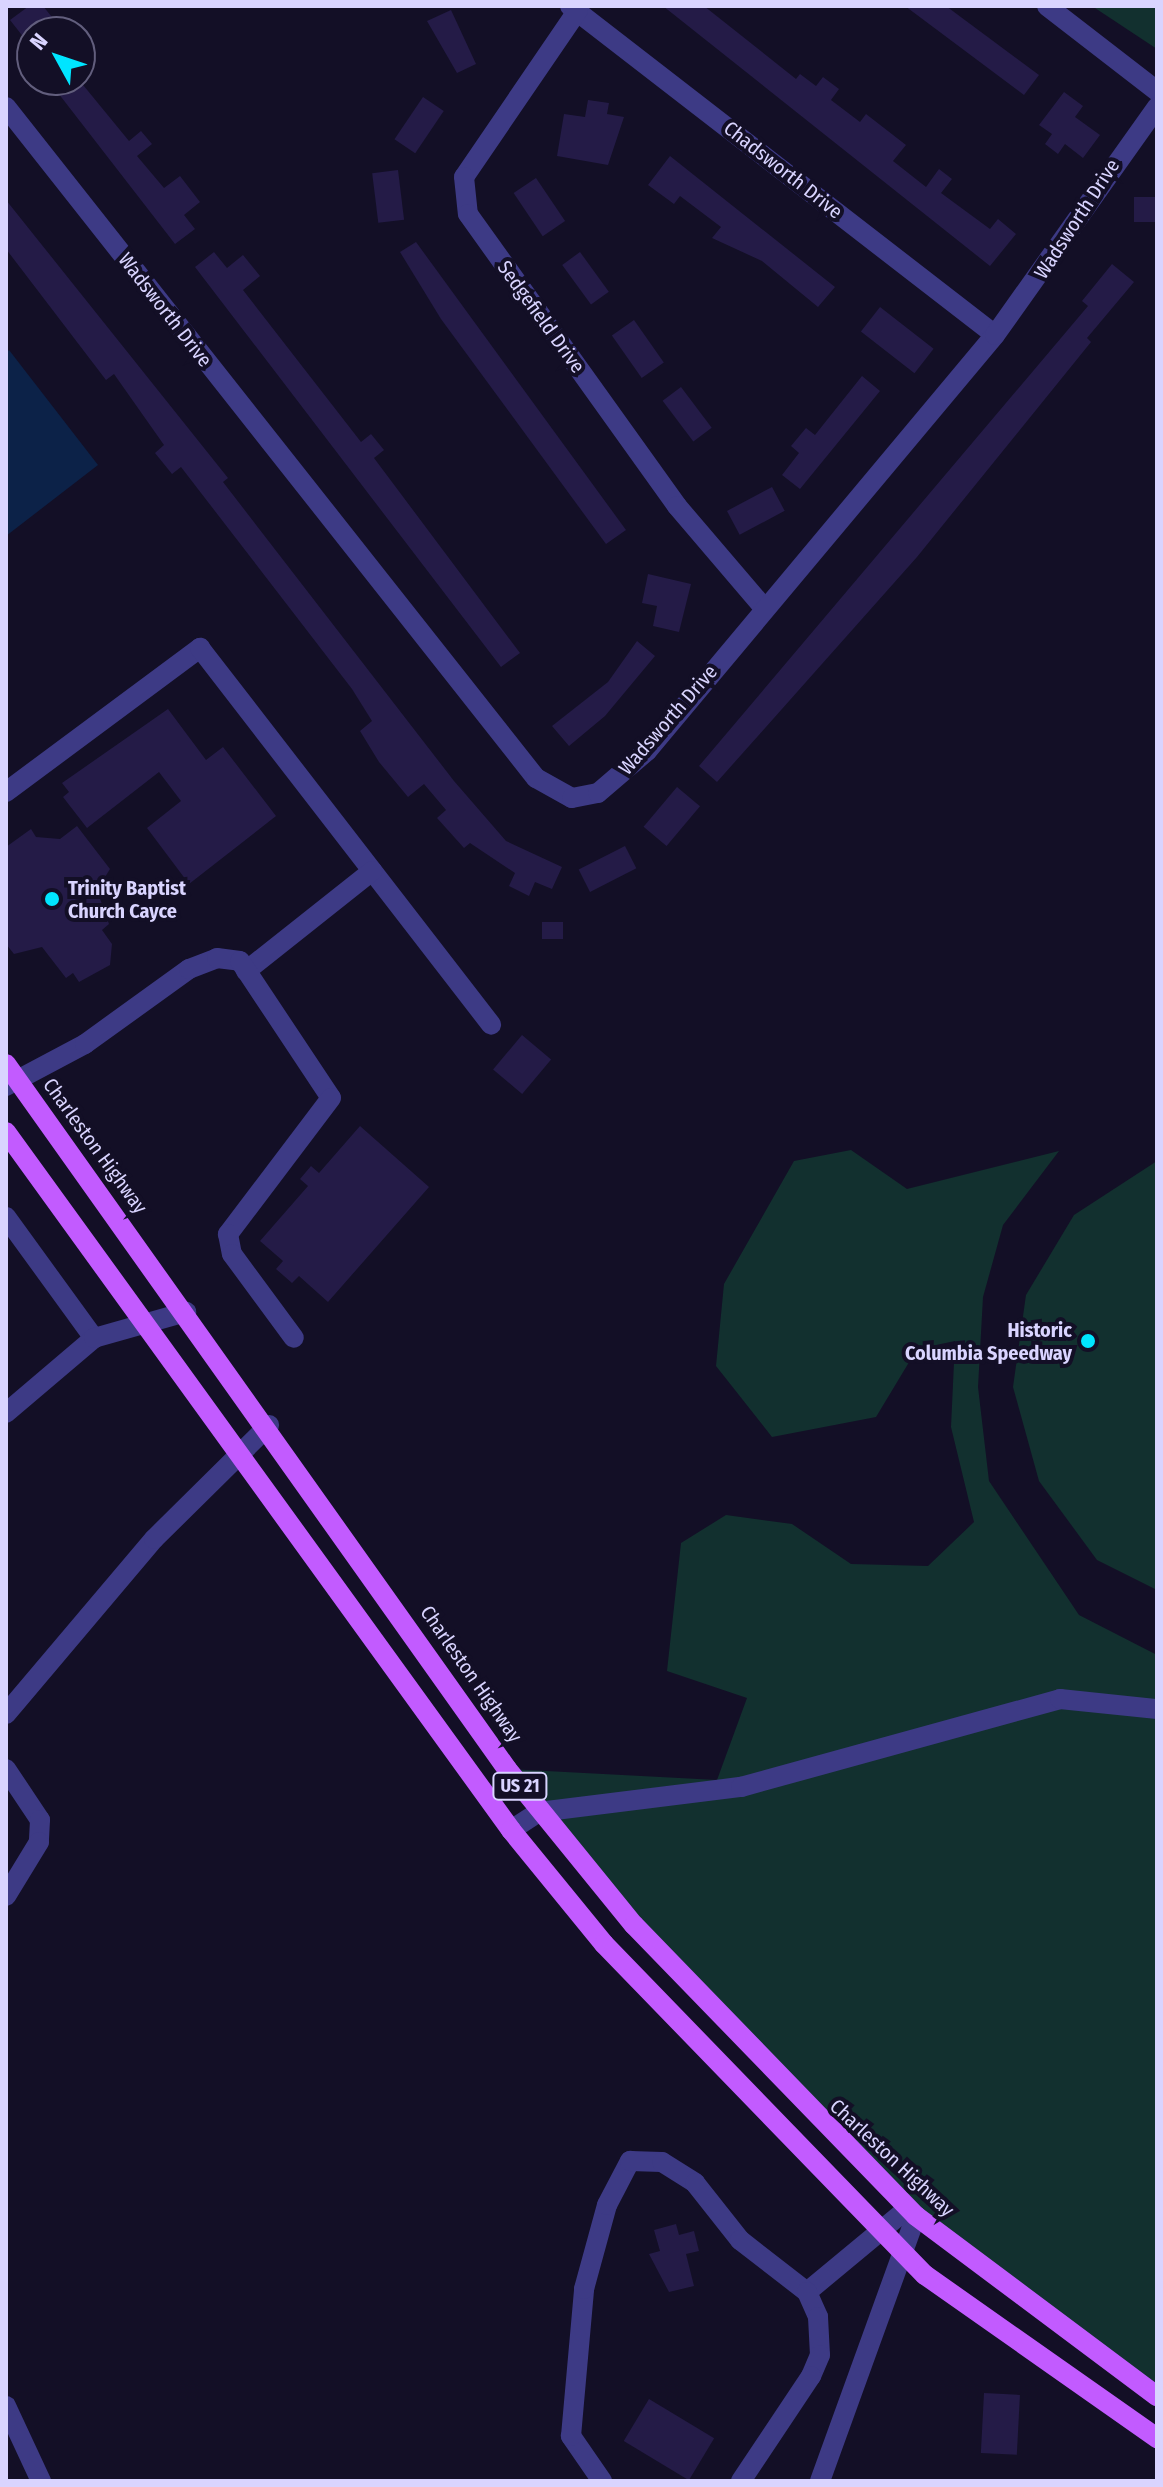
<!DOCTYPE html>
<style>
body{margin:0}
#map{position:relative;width:1163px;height:2487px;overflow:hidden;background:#130f26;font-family:"Fira Sans Condensed",sans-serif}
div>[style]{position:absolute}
.green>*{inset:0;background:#12302f}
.water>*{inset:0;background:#0c2248}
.building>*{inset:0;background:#241b47;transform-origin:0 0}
.minor>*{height:20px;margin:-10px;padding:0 10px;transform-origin:10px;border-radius:10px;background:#3d3a85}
.major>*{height:20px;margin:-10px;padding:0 10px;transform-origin:10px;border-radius:10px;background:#c25bff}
.dots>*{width:22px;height:22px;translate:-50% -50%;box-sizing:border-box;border:4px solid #130f26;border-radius:50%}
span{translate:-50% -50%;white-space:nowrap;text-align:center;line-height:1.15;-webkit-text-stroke:8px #130f26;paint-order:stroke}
.shield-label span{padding:2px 6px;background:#130f26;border:2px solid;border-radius:6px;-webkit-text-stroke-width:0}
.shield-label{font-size:18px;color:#d9d4ff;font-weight:700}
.street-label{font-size:20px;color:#d9d4ff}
.poi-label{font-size:20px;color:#d9d4ff;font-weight:700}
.left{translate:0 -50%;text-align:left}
.right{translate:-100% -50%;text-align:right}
.frame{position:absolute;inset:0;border:8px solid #d9d4ff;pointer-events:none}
.north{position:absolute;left:16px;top:16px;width:80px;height:80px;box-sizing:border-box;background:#130f26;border:2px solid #625e7d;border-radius:50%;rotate:310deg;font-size:22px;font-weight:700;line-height:32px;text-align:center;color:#d9d4ff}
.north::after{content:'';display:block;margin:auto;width:28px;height:36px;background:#00e5ff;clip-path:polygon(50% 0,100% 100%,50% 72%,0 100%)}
</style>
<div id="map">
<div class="green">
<div style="clip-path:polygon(1092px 6px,1157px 6px,1157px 49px)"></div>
<div style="clip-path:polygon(851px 1150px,907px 1189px,1059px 1151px,1003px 1225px,983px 1297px,978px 1387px,989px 1481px,1079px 1615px,1157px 1655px,1157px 2396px,940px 2236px,694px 1990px,507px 1769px,717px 1780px,747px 1698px,667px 1671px,681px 1543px,726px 1515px,792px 1524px,851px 1564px,928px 1566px,974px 1522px,951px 1427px,955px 1341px,917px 1349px,876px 1417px,772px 1437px,716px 1366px,724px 1284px,794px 1161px)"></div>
<div style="clip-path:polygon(1157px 1161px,1157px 1590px,1097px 1560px,1039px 1481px,1013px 1387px,1026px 1295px,1074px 1215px)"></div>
</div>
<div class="water">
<div style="clip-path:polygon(9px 350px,98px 465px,6px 536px,6px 353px)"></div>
</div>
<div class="building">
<div style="clip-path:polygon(29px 6px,43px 6px,64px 32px,32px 32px,32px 48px,10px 20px)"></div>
<div style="clip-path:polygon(663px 6px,704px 6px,796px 79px,800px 74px,816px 86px,823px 77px,839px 89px,831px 100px,860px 122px,866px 114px,906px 145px,893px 161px,926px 187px,939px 169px,952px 179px,941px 193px,990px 229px,998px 219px,1016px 234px,990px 266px)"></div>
<div style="clip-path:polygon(905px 6px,946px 6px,1039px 75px,1024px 95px)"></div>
<div style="clip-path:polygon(451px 10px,476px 64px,457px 73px,427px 21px)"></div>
<div style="clip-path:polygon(48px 80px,79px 80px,129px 141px,141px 131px,152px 144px,137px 156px,164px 188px,180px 176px,200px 202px,184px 215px,195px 229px,175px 244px)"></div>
<div style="clip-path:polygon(1064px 92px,1083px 106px,1075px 117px,1100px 135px,1083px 158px,1065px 144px,1058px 154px,1045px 144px,1052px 134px,1039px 125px)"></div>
<div style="left:423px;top:97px;width:25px;height:51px;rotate:34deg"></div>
<div style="clip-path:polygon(588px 100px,609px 103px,607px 114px,624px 117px,608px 165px,557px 156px,564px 114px,585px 117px)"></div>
<div style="clip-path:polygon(670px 156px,835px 287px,818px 307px,762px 261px,712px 238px,721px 227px,680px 196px,674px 204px,648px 185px)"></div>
<div style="left:398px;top:170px;width:50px;height:26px;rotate:83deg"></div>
<div style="left:536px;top:178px;width:52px;height:27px;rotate:56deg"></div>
<div style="left:1157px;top:197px;width:25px;height:23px;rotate:90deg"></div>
<div style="clip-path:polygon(6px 200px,228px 478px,223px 482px,454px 781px,506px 841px,562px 867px,552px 889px,535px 882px,529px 896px,509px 886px,515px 873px,470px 843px,464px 848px,437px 818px,446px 810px,424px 784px,408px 797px,379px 762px,360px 731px,372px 721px,352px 689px,181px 467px,172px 474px,155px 453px,164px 445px,114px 374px,106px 380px,6px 249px)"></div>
<div style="clip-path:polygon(416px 242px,626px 530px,606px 544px,441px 319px,400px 252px)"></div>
<div style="clip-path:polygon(214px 252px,227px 268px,243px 255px,260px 276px,243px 290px,361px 442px,371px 434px,384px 450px,374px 458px,520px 653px,501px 667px,195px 267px)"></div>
<div style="left:580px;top:252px;width:49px;height:22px;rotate:54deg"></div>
<div style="clip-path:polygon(1112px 264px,1134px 282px,1087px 338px,1091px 342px,917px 557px,717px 782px,699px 766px,1088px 306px,1082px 301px)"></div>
<div style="left:880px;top:307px;width:68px;height:31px;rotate:38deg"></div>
<div style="left:634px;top:320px;width:52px;height:27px;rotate:55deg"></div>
<div style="clip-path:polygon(862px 376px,880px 391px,800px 489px,782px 475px,799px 453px,791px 446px,806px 428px,815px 435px)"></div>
<div style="left:681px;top:387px;width:51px;height:23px;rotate:53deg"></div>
<div style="left:772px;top:487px;width:27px;height:51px;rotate:62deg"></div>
<div style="clip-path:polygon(648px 574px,691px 584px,679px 632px,653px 626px,657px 606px,642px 603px)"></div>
<div style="clip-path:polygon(637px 641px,655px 656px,605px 716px,569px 746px,552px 726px,608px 682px)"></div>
<div style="clip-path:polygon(168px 709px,206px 760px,223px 747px,276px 816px,189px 884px,147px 828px,181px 801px,159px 772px,87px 828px,63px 797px,69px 792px,62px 783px)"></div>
<div style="left:677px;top:787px;width:30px;height:52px;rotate:40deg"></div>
<div style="clip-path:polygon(77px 826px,110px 869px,97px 890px,109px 924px,102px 930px,112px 944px,110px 965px,79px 982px,73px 973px,66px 978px,42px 947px,14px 954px,6px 944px,6px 847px,31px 829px,36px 837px,60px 839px)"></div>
<div style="left:625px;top:846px;width:25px;height:52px;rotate:63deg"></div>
<div style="left:542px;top:922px;width:21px;height:17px"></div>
<div style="left:522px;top:1035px;width:38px;height:45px;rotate:40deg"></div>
<div style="clip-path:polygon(360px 1126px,429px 1187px,328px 1302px,299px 1276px,292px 1283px,276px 1269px,283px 1261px,260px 1241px,308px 1186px,300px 1179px,311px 1166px,319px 1173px)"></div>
<div style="clip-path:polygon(676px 2224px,679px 2235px,694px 2231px,699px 2251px,686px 2254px,694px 2286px,669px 2292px,649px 2254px,660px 2251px,654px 2230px)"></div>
<div style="left:984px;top:2393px;width:36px;height:60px;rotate:3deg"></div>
<div style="left:649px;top:2399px;width:76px;height:49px;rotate:31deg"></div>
</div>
<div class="minor">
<div style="left:570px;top:6px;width:537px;rotate:37.74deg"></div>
<div style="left:1047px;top:6px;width:139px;rotate:37.7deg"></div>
<div style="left:578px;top:10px;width:202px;rotate:124.3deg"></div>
<div style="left:464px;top:177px;width:37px;rotate:84deg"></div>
<div style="left:468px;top:214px;width:359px;rotate:54.4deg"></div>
<div style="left:677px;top:506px;width:134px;rotate:49.5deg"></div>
<div style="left:6px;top:107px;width:855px;rotate:51.7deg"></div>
<div style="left:536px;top:778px;width:41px;rotate:29.1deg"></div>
<div style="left:572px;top:798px;width:26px;rotate:-11deg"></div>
<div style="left:598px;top:793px;width:65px;rotate:-40.6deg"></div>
<div style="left:647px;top:751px;width:542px;rotate:-50.09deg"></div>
<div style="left:995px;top:335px;width:280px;rotate:-54.6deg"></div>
<div style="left:6px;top:792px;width:242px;rotate:-36.6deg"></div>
<div style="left:200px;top:648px;width:476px;rotate:52.3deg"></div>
<div style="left:246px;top:971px;width:161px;rotate:-38.4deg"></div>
<div style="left:6px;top:1086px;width:89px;rotate:-28deg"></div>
<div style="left:85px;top:1044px;width:128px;rotate:-35.8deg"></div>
<div style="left:189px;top:969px;width:30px;rotate:-21deg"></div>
<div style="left:217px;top:958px;width:23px;rotate:7deg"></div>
<div style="left:240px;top:961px;width:164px;rotate:56.4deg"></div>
<div style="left:331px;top:1098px;width:171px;rotate:127.1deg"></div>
<div style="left:228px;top:1234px;width:20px;rotate:79deg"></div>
<div style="left:232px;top:1254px;width:104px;rotate:53.6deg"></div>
<div style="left:6px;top:1217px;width:150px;rotate:54deg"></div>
<div style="left:6px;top:1413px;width:116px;rotate:-40.4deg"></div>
<div style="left:94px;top:1338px;width:96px;rotate:-15.8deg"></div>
<div style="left:6px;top:1714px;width:229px;rotate:-49.8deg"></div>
<div style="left:154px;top:1539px;width:162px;rotate:-44.7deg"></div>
<div style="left:6px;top:1769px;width:61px;rotate:56.3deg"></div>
<div style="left:40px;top:1820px;width:22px;rotate:93deg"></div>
<div style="left:39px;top:1842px;width:63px;rotate:121.4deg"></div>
<div style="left:511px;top:1830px;width:33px;rotate:-33deg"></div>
<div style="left:539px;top:1812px;width:204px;rotate:-7.1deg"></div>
<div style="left:741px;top:1787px;width:331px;rotate:-15.4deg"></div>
<div style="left:1060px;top:1699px;width:98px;rotate:5.9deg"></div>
<div style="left:807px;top:2292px;width:131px;rotate:-39.7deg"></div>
<div style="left:6px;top:2406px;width:83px;rotate:65deg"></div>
<div style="left:602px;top:2481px;width:55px;rotate:-124.6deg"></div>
<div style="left:571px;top:2436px;width:148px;rotate:-84.9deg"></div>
<div style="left:584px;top:2289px;width:87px;rotate:-74.7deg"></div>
<div style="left:607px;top:2205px;width:50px;rotate:-62.4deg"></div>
<div style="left:630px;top:2161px;width:32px;rotate:2deg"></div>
<div style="left:662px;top:2162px;width:39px;rotate:32deg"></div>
<div style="left:695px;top:2183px;width:73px;rotate:51.7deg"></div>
<div style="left:740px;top:2240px;width:85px;rotate:37.8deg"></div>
<div style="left:807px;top:2292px;width:27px;rotate:66deg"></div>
<div style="left:818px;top:2317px;width:38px;rotate:87deg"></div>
<div style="left:820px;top:2355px;width:23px;rotate:113deg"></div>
<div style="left:811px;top:2376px;width:126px;rotate:123.7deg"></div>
<div style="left:820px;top:2481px;width:282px;rotate:-70.1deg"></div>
</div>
<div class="major">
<div style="left:6px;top:1064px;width:865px;rotate:54.6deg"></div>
<div style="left:507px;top:1769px;width:201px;rotate:50.9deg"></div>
<div style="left:634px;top:1925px;width:405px;rotate:45.9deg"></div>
<div style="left:916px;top:2216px;width:301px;rotate:36.8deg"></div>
<div style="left:6px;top:1132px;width:862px;rotate:54.11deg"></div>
<div style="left:511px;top:1830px;width:147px;rotate:50.8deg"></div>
<div style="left:604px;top:1944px;width:461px;rotate:45.9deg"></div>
<div style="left:925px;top:2275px;width:284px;rotate:35.1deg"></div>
</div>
<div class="dots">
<div style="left:52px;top:899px;background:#00e5ff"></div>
<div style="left:1088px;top:1341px;background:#00e5ff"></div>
</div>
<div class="shield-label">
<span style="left:520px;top:1786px">US 21</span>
</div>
<div class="street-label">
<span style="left:783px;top:170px;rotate:38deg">Chadsworth Drive</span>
<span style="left:1077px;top:219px;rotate:-57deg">Wadsworth Drive</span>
<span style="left:165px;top:310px;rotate:52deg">Wadsworth Drive</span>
<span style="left:541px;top:317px;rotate:54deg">Sedgefield Drive</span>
<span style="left:668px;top:720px;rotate:-49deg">Wadsworth Drive</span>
<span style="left:95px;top:1146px;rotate:54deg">Charleston Highway</span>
<span style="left:471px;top:1674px;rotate:55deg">Charleston Highway</span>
<span style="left:892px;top:2158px;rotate:43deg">Charleston Highway</span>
</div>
<div class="poi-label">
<span class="left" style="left:68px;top:900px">Trinity Baptist<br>Church Cayce</span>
<span class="right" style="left:1072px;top:1342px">Historic<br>Columbia Speedway</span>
</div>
<div class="frame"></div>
<div class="north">N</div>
</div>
